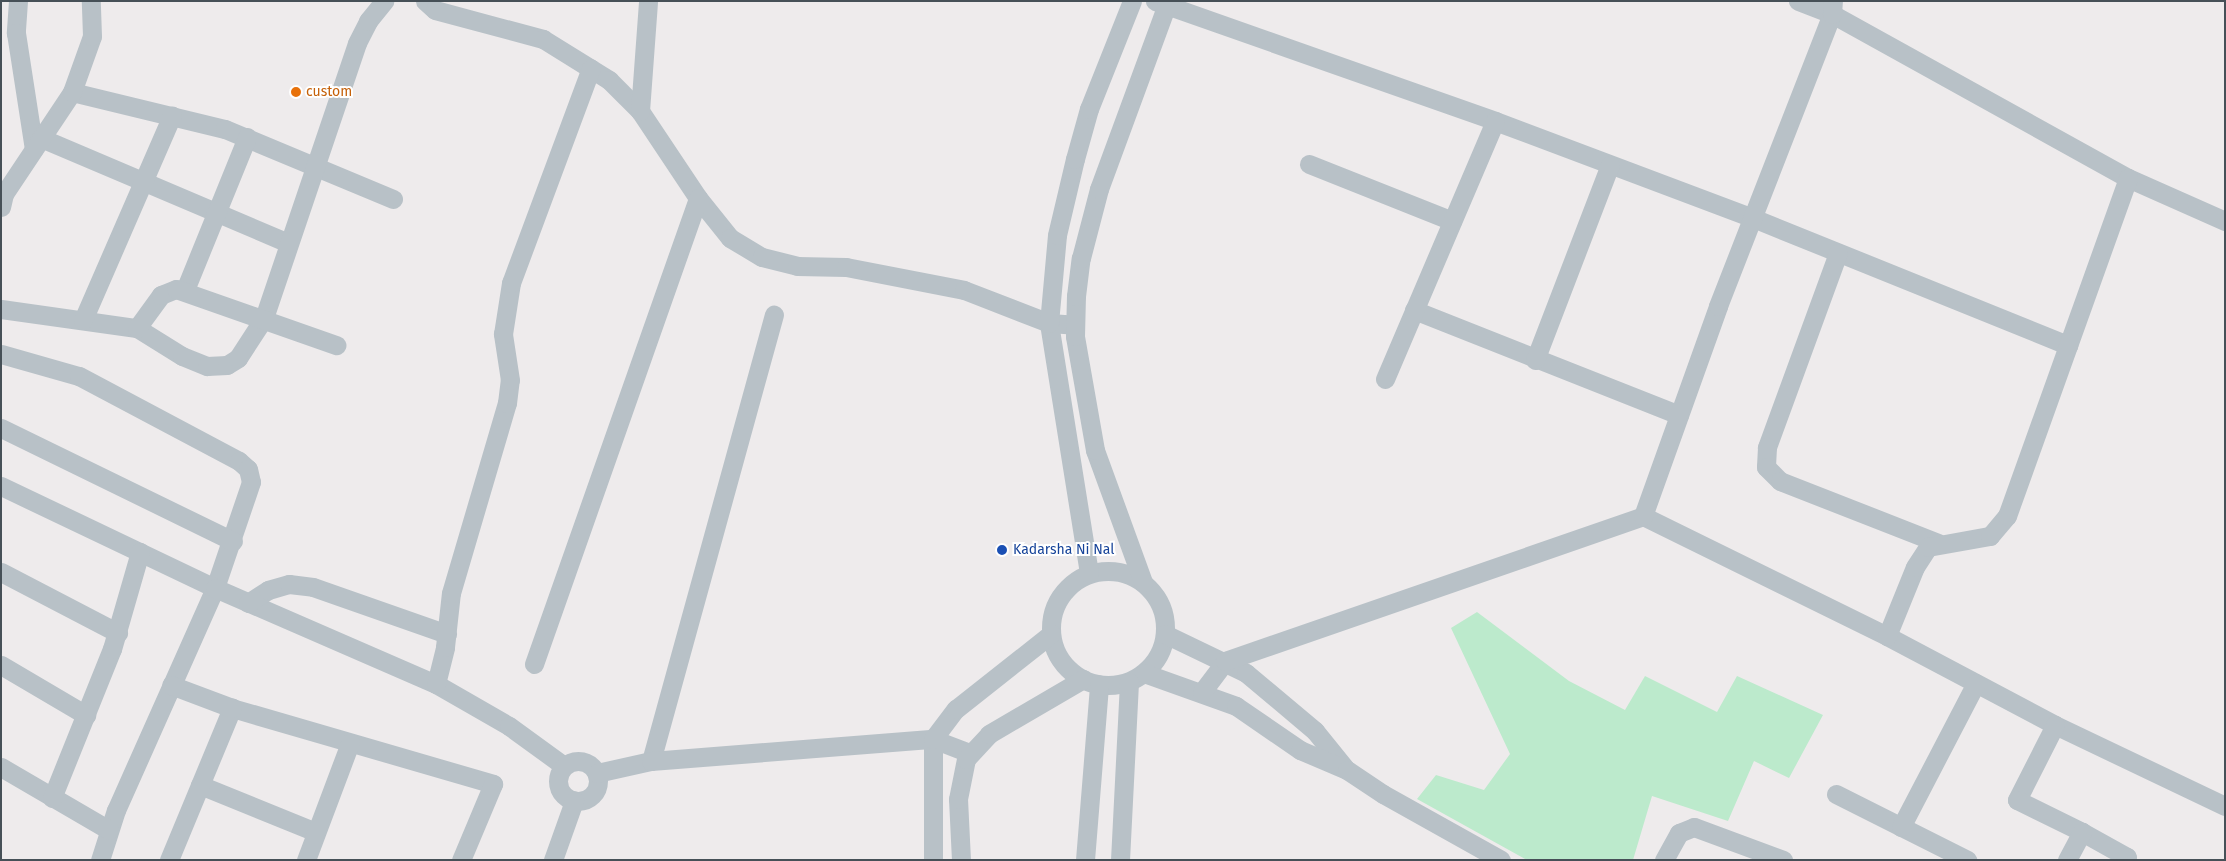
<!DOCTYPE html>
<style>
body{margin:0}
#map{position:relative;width:2226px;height:861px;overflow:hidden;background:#eeebec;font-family:"Fira Sans",sans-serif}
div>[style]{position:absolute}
.green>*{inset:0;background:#bceacc}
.minor>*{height:19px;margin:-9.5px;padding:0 9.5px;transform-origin:9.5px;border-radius:9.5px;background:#b8c1c7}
.minor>.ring{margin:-9.5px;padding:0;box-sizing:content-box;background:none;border:19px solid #b8c1c7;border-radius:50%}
.dots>*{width:14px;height:14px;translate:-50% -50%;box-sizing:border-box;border:2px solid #fff;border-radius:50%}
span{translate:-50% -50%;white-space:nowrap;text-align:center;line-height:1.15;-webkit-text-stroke:4px #fff;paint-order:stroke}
.food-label{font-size:14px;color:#c56008}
.left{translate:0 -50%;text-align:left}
.transit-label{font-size:14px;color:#164399}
.frame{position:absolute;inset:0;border:2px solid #465057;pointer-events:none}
</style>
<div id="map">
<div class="green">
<div style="clip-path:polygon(1477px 612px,1569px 681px,1625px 710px,1645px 676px,1717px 712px,1737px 676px,1823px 715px,1789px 778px,1754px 761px,1728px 821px,1652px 796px,1633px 860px,1527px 860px,1417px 799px,1436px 775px,1484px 790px,1510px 754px,1451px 628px)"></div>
</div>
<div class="minor">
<div style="left:18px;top:1px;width:32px;rotate:94deg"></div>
<div style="left:16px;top:33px;width:117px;rotate:81.2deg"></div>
<div style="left:425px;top:1px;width:13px;rotate:42deg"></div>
<div style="left:435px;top:10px;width:112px;rotate:15deg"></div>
<div style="left:543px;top:39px;width:78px;rotate:31.8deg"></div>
<div style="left:609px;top:80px;width:44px;rotate:45deg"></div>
<div style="left:640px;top:111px;width:105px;rotate:56.3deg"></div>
<div style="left:698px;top:198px;width:51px;rotate:51.3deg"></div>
<div style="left:730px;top:238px;width:37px;rotate:31deg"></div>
<div style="left:762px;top:257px;width:36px;rotate:14deg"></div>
<div style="left:797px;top:266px;width:49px;rotate:1.2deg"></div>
<div style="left:846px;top:267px;width:120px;rotate:11deg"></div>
<div style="left:964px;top:290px;width:91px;rotate:21.2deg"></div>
<div style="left:1049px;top:323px;width:26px;rotate:4deg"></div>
<div style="left:1155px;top:1px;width:361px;rotate:19.4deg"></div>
<div style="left:1495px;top:121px;width:276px;rotate:20.6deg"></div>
<div style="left:1753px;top:218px;width:340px;rotate:22deg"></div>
<div style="left:1798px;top:1px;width:36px;rotate:21deg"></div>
<div style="left:1832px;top:14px;width:338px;rotate:29deg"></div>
<div style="left:2128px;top:178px;width:106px;rotate:23.9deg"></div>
<div style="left:72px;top:92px;width:157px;rotate:13.6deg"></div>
<div style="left:225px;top:129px;width:182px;rotate:22.6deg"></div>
<div style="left:640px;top:111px;width:110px;rotate:-85.8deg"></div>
<div style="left:41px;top:138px;width:268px;rotate:23deg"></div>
<div style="left:1309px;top:164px;width:154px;rotate:21.7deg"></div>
<div style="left:1px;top:207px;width:13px;rotate:-77deg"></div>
<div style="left:4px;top:194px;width:123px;rotate:-56.3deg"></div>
<div style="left:72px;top:92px;width:59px;rotate:-70.3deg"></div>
<div style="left:92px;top:36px;width:35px;rotate:-92deg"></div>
<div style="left:1838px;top:253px;width:207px;rotate:110.1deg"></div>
<div style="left:1767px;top:447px;width:20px;rotate:93deg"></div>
<div style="left:1766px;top:467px;width:20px;rotate:45deg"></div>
<div style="left:1780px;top:481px;width:170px;rotate:21.4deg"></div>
<div style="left:185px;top:290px;width:165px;rotate:-67.9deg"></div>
<div style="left:1px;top:309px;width:137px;rotate:8deg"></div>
<div style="left:137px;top:328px;width:53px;rotate:31.9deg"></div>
<div style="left:182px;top:356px;width:27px;rotate:22deg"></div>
<div style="left:207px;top:366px;width:20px;rotate:-3deg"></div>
<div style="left:227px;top:365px;width:13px;rotate:-32deg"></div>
<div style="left:238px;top:358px;width:48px;rotate:-57deg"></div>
<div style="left:264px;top:318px;width:290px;rotate:-71.3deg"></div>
<div style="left:357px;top:43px;width:25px;rotate:-63deg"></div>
<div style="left:368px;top:21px;width:26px;rotate:-51deg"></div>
<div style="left:1414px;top:310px;width:285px;rotate:21.6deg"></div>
<div style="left:83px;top:320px;width:223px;rotate:-66.5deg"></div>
<div style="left:137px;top:328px;width:41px;rotate:-54deg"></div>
<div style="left:161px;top:295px;width:16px;rotate:-22deg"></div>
<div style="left:176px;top:289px;width:170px;rotate:19.3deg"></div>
<div style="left:1px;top:354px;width:81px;rotate:15.8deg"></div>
<div style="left:79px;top:376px;width:181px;rotate:28deg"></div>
<div style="left:239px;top:461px;width:12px;rotate:42deg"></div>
<div style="left:248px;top:469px;width:13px;rotate:77deg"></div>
<div style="left:251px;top:482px;width:112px;rotate:108.8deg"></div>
<div style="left:215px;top:588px;width:243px;rotate:114deg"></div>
<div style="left:116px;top:810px;width:52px;rotate:107.7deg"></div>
<div style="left:1535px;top:360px;width:209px;rotate:-69deg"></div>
<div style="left:1385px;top:379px;width:280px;rotate:-66.9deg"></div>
<div style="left:1px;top:428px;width:258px;rotate:26deg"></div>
<div style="left:1px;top:486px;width:237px;rotate:25.5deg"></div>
<div style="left:215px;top:588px;width:241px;rotate:23.5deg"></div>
<div style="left:436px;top:684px;width:84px;rotate:29.9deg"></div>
<div style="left:509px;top:726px;width:68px;rotate:36deg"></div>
<div style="left:1643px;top:516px;width:272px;rotate:26.2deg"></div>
<div style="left:1887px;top:636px;width:190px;rotate:27.9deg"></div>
<div style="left:2055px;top:725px;width:188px;rotate:25.5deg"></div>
<div class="ring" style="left:1051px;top:571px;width:95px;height:95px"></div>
<div style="left:1px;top:572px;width:132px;rotate:27.5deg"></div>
<div style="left:1089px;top:573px;width:253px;rotate:-99.1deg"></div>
<div style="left:1049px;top:323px;width:88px;rotate:-84.8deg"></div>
<div style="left:1057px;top:235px;width:78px;rotate:-76.7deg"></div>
<div style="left:1075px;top:159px;width:52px;rotate:-74.4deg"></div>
<div style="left:1089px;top:109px;width:116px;rotate:-68.3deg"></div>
<div style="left:1143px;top:582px;width:140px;rotate:-110deg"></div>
<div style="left:1095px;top:450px;width:116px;rotate:-100deg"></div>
<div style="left:1075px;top:336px;width:40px;rotate:-88.6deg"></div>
<div style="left:1076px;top:296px;width:38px;rotate:-83deg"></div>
<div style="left:1081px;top:258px;width:71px;rotate:-75.4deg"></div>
<div style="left:1099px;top:189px;width:200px;rotate:-69.8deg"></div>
<div style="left:248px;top:603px;width:24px;rotate:-33deg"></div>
<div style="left:268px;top:590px;width:22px;rotate:-16deg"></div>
<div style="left:289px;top:584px;width:24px;rotate:7deg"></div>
<div style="left:313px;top:587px;width:142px;rotate:19.3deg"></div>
<div style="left:1165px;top:634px;width:90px;rotate:25.7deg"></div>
<div style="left:1246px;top:673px;width:90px;rotate:40deg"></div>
<div style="left:1315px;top:731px;width:46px;rotate:51.1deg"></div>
<div style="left:1887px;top:636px;width:74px;rotate:-67.9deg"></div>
<div style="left:1915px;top:567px;width:24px;rotate:-57deg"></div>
<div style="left:1928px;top:547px;width:63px;rotate:-10.1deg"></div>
<div style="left:1990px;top:536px;width:26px;rotate:-50deg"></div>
<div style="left:2007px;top:516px;width:359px;rotate:-70.3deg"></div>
<div style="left:534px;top:664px;width:494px;rotate:-70.6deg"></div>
<div style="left:1px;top:665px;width:99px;rotate:30.5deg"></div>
<div style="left:1144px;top:673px;width:98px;rotate:19.7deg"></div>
<div style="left:1236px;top:706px;width:78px;rotate:34.5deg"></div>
<div style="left:1300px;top:750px;width:51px;rotate:23.1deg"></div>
<div style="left:1347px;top:770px;width:43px;rotate:33.7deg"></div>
<div style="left:1383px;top:794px;width:135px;rotate:29.2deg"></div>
<div style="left:436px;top:684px;width:38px;rotate:-76deg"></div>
<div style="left:445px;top:647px;width:54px;rotate:-83.7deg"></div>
<div style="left:451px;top:593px;width:198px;rotate:-73.6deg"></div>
<div style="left:507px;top:403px;width:23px;rotate:-83deg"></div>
<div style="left:510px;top:380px;width:47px;rotate:-98.7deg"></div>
<div style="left:503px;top:334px;width:52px;rotate:-81.1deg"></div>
<div style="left:511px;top:283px;width:229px;rotate:-69.6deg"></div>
<div style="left:1202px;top:692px;width:39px;rotate:-53deg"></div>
<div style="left:1225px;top:661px;width:442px;rotate:-19.1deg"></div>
<div style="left:1643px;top:516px;width:223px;rotate:-70.3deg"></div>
<div style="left:1718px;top:306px;width:313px;rotate:-68.7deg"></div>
<div style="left:1832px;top:14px;width:13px;rotate:-86deg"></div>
<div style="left:232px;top:708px;width:272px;rotate:16.2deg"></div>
<div style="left:493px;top:784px;width:82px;rotate:112.8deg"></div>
<div style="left:2055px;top:725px;width:84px;rotate:116.9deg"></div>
<div style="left:2017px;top:800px;width:72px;rotate:26.2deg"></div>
<div style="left:2082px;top:832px;width:51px;rotate:29.1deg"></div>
<div style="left:2127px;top:857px;width:4px;rotate:124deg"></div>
<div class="ring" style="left:558px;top:761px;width:21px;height:21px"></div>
<div style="left:651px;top:761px;width:463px;rotate:-74.6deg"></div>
<div style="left:1px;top:767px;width:125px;rotate:30.3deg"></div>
<div style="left:597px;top:773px;width:55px;rotate:-12.5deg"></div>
<div style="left:651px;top:761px;width:283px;rotate:-4.5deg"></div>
<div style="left:933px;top:739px;width:40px;rotate:21deg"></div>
<div style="left:200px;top:785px;width:125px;rotate:22.1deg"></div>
<div style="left:1836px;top:794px;width:147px;rotate:26.7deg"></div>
<div style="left:52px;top:798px;width:161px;rotate:-68.1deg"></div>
<div style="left:112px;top:649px;width:101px;rotate:-73.9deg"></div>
<div style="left:1901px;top:827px;width:162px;rotate:-62.5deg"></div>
<div style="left:169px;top:860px;width:165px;rotate:-67.5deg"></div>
<div style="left:232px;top:708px;width:65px;rotate:-159.3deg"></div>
<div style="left:306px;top:860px;width:125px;rotate:-69.4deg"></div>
<div style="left:553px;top:860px;width:63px;rotate:-70.4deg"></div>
<div style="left:933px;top:860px;width:121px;rotate:-90deg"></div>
<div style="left:933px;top:739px;width:38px;rotate:-53deg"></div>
<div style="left:956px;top:709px;width:121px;rotate:-38.3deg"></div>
<div style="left:961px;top:860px;width:61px;rotate:-92.8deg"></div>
<div style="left:958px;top:799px;width:41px;rotate:-78.7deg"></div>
<div style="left:966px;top:759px;width:34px;rotate:-47deg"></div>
<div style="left:989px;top:734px;width:109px;rotate:-30.3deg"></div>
<div style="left:1085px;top:860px;width:176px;rotate:-85.4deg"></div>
<div style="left:1120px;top:860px;width:178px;rotate:-87.1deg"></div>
<div style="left:1664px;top:860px;width:31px;rotate:-61deg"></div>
<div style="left:1679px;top:833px;width:16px;rotate:-22deg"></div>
<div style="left:1694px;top:827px;width:95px;rotate:20.3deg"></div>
<div style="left:2067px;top:860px;width:32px;rotate:-62deg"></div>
</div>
<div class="dots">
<div style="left:296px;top:92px;background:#e8710a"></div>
<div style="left:1002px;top:550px;background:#1a4fb4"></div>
</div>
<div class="food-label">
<span class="left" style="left:306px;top:92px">custom</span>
</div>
<div class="transit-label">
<span class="left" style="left:1013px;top:550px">Kadarsha Ni Nal</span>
</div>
<div class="frame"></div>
</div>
